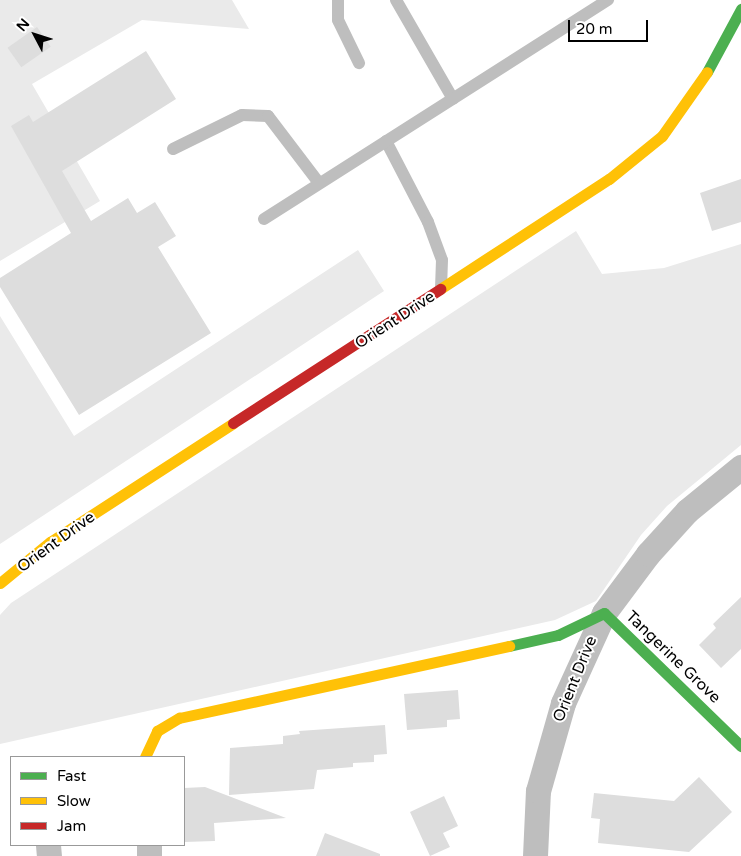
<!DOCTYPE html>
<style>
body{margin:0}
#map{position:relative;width:741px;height:856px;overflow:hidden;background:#fff;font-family:"Varela Round",sans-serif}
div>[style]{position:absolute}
.green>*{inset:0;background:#eaeaea}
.building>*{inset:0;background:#ddd;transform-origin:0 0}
.lane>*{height:12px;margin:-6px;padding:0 6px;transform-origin:6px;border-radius:6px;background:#bebebe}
.street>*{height:25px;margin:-12.5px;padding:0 12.5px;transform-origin:12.5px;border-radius:12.5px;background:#bebebe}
.fast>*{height:11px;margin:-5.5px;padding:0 5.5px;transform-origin:5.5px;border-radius:5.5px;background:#4caf50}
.slow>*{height:11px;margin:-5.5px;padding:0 5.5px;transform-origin:5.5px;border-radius:5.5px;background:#ffc107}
.jam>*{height:11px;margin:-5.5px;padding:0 5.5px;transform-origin:5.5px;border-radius:5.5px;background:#c62828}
span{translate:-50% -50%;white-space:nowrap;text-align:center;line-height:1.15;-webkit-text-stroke:4px #fff;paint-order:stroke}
.street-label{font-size:16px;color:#000}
.legend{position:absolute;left:10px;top:756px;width:175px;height:90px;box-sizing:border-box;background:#fff;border:1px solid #999;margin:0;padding:6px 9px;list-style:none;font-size:15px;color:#000}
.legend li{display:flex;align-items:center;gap:10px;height:25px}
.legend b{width:25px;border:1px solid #999}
.north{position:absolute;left:10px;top:10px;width:50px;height:50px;-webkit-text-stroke:4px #fff;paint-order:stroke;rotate:310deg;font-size:14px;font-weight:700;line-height:20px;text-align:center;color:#000}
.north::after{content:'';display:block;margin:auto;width:18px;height:22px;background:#000;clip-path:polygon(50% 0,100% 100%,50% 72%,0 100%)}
.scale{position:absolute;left:568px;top:20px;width:80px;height:22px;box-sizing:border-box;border:2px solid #000;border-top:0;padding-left:6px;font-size:15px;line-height:18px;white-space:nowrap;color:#000;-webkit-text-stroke:4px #fff;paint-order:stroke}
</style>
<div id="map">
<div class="green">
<div style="clip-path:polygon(0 0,232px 0,249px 29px,142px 20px,32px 84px,100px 201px,0 261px)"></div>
<div style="clip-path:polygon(576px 231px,602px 274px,664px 268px,741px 244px,741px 445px,667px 506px,641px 535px,596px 601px,555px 620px,0 744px,0 615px,11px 603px)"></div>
<div style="clip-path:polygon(358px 250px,384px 291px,0 544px,0 316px,74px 436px)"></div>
</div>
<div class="building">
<div style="left:37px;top:27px;width:24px;height:36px;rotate:55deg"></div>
<div style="clip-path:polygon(146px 51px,176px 99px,62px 171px,91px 221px,128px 198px,137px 213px,155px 202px,176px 236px,158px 247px,211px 333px,79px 415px,0 287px,0 278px,71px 233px,11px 126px,29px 115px,33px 122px)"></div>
<div style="clip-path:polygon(741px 179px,741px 222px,712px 231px,700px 193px)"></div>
<div style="clip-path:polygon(741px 597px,741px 649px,721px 668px,699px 645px,716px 628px,713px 624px)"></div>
<div style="clip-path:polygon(458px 690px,460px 719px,447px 720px,447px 727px,407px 730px,404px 694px)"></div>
<div style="clip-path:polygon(385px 725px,387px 754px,374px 755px,374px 762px,353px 763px,353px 767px,317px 770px,314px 789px,229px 795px,230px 748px,283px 744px,283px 736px,300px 734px,299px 731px)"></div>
<div style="clip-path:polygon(699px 777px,732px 812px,689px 852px,598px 843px,600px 819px,591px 818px,594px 793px,674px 801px)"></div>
<div style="clip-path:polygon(205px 787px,286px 818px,214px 823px,215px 841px,184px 842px,184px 788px)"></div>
<div style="clip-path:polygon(444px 796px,458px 826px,443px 833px,450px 847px,430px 856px,410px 812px)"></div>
<div style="clip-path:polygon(325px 833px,380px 854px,380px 856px,316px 856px)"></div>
</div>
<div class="lane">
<div style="left:338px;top:0;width:20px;rotate:90deg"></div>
<div style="left:338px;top:20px;width:48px;rotate:64deg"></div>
<div style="left:396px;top:0;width:114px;rotate:60.1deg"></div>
<div style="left:386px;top:141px;width:91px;rotate:62.6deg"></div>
<div style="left:428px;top:222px;width:40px;rotate:69.8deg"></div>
<div style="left:442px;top:260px;width:26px;rotate:92deg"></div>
<div style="left:173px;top:149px;width:77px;rotate:-26.2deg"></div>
<div style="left:242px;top:115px;width:26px;rotate:2deg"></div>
<div style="left:268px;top:116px;width:84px;rotate:52.7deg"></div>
<div style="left:264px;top:219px;width:408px;rotate:-32.5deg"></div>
</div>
<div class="street">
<div style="left:48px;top:845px;width:11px;rotate:85deg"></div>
<div style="left:149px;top:845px;width:11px;rotate:90deg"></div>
<div style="left:535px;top:856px;width:65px;rotate:-87.4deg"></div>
<div style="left:538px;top:791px;width:91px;rotate:-74.1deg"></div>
<div style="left:563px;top:703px;width:99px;rotate:-65.5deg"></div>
<div style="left:604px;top:613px;width:74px;rotate:-53.3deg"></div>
<div style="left:648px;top:554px;width:58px;rotate:-47.8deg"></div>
<div style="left:687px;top:511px;width:70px;rotate:-39.2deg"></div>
</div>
<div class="fast">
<div style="left:707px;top:72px;width:72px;rotate:-61.6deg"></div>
<div style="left:509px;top:646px;width:50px;rotate:-12.7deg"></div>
<div style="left:558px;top:635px;width:51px;rotate:-25.6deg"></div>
<div style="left:604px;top:613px;width:191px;rotate:44.2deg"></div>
</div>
<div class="slow">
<div style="left:440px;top:289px;width:202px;rotate:-33.1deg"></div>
<div style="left:609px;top:179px;width:68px;rotate:-39.1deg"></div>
<div style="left:662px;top:136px;width:78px;rotate:-54.9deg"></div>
<div style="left:0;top:583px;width:65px;rotate:-39.4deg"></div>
<div style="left:50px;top:542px;width:218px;rotate:-33deg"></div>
<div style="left:145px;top:757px;width:29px;rotate:-65deg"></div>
<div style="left:157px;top:731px;width:26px;rotate:-31deg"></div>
<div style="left:179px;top:718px;width:338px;rotate:-12.3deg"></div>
</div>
<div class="jam">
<div style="left:233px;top:423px;width:247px;rotate:-32.9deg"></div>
</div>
<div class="street-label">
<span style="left:395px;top:320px;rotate:-33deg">Orient Drive</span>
<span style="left:56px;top:542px;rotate:-36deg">Orient Drive</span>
<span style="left:673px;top:657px;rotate:44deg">Tangerine Grove</span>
<span style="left:575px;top:679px;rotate:-68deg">Orient Drive</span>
</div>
<ul class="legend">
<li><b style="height:6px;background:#4caf50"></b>Fast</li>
<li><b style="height:6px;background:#ffc107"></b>Slow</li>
<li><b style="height:6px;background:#c62828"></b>Jam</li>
</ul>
<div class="north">N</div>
<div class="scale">20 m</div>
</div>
